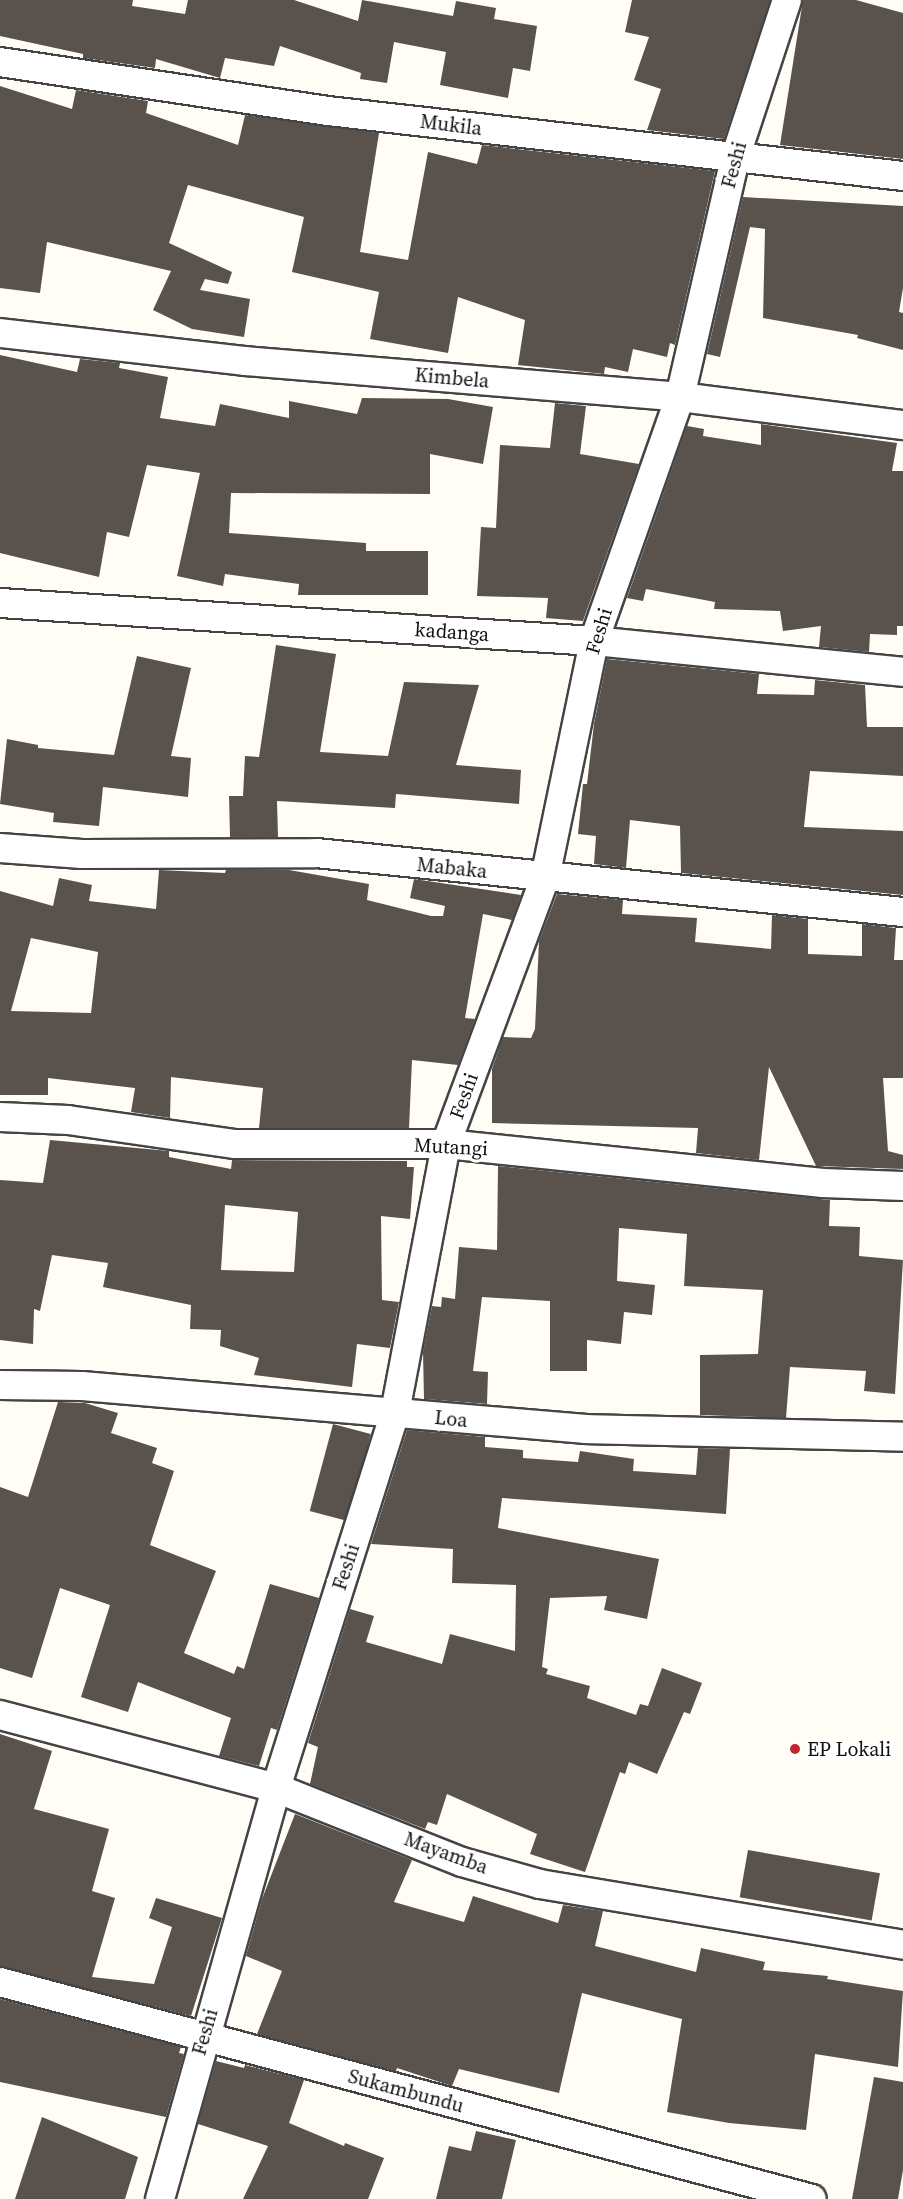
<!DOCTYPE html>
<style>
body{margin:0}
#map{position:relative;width:903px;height:2199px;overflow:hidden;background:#fffdf5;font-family:"Source Serif 4",serif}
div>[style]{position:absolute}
.building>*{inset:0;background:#5a524d;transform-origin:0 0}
.roads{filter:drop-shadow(2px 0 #444) drop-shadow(-2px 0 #444) drop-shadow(0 2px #444) drop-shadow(0 -2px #444)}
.minor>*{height:28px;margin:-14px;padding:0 14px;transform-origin:14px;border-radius:14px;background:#fff}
.dots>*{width:16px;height:16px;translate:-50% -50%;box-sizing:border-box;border:3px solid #fff;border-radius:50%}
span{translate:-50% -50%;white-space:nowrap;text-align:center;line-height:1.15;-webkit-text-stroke:6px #fff;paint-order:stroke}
.street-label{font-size:20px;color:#111}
.poi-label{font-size:20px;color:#111}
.left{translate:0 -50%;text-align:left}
</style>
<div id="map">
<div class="building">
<div style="clip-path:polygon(0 0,133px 0,132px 6px,185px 14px,188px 0,294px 0,358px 21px,362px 0,453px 16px,456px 1px,496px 8px,494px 19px,537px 26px,530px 71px,513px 68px,508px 98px,440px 85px,446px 52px,394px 42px,387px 83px,360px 79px,361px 73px,280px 46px,274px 66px,225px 58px,220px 78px,156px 59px,155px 68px,83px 58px,83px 54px,0 36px)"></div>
<div style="clip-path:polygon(632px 0,770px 0,724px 139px,647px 130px,661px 89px,634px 80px,649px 37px,625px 32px)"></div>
<div style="clip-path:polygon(803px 0,856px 0,903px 13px,903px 159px,780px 145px)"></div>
<div style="clip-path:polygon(0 86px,72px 109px,76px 90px,148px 101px,146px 113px,238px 145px,245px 115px,379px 133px,360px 252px,408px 260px,428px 152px,477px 164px,482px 145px,715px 171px,675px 345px,670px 343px,667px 357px,633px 349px,628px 372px,605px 367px,604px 374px,518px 365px,525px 320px,458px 297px,448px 353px,370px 339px,379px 292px,292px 272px,304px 217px,188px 185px,169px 243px,232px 272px,228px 284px,205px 279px,200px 290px,250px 299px,244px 337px,192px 329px,153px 310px,171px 271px,47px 242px,40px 293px,0 288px)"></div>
<div style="clip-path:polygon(743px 197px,903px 206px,903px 288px,899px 312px,903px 313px,903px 350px,857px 338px,858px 335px,763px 318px,765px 229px,750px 227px,720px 357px,707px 354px)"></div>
<div style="clip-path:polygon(0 355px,77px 372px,80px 359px,120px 363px,119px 368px,168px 377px,160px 418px,215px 426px,220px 404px,289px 418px,289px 401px,357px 414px,362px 398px,448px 399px,493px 407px,483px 464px,430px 454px,430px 494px,231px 493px,229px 533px,366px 543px,366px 551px,428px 551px,428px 595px,298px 595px,299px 584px,225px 574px,223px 586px,177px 576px,200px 473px,147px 465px,129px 537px,107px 532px,99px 577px,0 553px)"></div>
<div style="clip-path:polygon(555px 403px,586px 406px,580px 454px,639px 464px,583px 621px,546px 618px,548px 598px,477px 596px,481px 527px,496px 528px,500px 445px,550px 448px)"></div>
<div style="clip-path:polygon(761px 424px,897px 443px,892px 471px,903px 471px,903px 626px,897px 626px,897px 635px,870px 634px,869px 652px,819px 647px,821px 626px,783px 631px,780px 611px,714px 609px,715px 602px,646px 589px,643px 601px,627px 598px,687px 426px,704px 429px,703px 436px,761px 445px)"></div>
<div style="clip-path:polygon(276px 645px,336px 654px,320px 752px,388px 756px,404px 682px,479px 685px,456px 765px,521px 770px,519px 804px,396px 794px,395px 808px,277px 801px,278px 837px,230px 837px,229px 796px,243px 796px,245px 756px,259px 757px)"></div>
<div style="clip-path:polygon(137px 656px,191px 668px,171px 756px,191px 758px,188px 797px,103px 787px,99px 826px,53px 822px,54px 813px,0 804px,7px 739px,38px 745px,38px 748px,114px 755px)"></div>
<div style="clip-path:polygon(607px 659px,759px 674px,757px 694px,814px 695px,815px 680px,865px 685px,867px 727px,903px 727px,903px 776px,810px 771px,804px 827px,903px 831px,903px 895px,681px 873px,680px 826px,630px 820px,626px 868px,594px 864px,596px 836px,578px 834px,583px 784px,587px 784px,594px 724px)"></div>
<div style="clip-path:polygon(evenodd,159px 870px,225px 873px,226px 870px,289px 870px,369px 884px,367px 900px,431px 916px,443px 916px,445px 906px,410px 898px,414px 879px,521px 895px,512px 920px,483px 914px,465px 1018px,475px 1019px,458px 1065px,412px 1060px,409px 1128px,259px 1128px,263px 1088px,171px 1077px,170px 1118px,131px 1112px,135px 1088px,48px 1078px,48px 1095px,0 1095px,0 891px,53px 906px,59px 878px,92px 885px,89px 901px,156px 909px,159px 870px,31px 938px,98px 952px,91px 1013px,11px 1011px,31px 938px)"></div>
<div style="clip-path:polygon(557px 894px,623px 900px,622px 914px,697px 918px,695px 942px,771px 949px,772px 915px,808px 919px,808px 954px,862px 956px,862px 924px,896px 928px,894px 960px,903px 960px,903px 1078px,883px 1078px,888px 1151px,903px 1155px,903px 1169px,816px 1166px,769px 1067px,759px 1160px,696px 1153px,698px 1128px,492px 1123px,492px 1069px,503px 1037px,531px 1038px,535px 1029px,539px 941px)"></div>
<div style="clip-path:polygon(evenodd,50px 1140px,169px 1151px,169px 1157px,231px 1169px,232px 1160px,407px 1161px,407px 1167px,414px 1167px,410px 1219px,381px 1216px,382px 1300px,399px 1302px,390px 1348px,357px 1344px,352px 1387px,254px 1375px,259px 1358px,220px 1346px,221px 1330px,190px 1329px,191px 1305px,103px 1287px,108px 1263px,52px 1255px,40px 1311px,34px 1309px,33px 1344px,0 1340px,0 1180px,43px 1183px,50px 1140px,225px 1205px,298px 1212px,294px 1272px,221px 1270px,225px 1205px)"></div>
<div style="clip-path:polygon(498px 1166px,830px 1200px,829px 1226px,860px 1227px,859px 1256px,903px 1260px,895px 1394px,864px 1391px,866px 1371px,790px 1367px,786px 1418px,700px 1415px,700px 1355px,758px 1354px,763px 1290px,684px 1286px,687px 1234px,619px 1228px,617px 1281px,655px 1285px,652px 1315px,624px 1312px,621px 1344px,587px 1340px,587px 1371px,550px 1371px,550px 1301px,482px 1297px,473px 1371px,488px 1372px,487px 1404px,424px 1399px,423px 1352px,432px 1306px,441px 1307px,442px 1297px,455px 1299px,459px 1247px,497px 1250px)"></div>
<div style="clip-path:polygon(58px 1402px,85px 1403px,118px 1413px,111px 1433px,157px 1448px,152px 1463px,174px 1471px,150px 1545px,216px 1571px,184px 1653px,234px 1674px,237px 1666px,244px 1669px,270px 1584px,319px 1598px,277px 1730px,271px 1728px,259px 1766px,219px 1756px,231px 1718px,138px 1682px,128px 1712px,81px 1697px,110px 1605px,60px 1588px,32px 1678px,0 1668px,0 1487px,28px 1497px)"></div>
<div style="left:333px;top:1424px;width:39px;height:90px;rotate:15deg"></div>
<div style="clip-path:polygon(407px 1430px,485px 1437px,485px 1447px,523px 1450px,523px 1458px,578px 1462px,580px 1451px,634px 1459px,633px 1471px,696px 1475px,698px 1448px,730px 1449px,726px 1514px,502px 1498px,498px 1528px,659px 1559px,647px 1619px,604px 1610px,607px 1596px,550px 1598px,542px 1667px,548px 1669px,546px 1674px,590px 1686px,587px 1698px,636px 1715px,640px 1704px,648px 1706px,662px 1668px,702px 1683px,690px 1714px,684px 1712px,657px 1774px,629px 1762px,625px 1774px,620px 1772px,585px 1872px,530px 1854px,537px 1834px,447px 1794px,437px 1825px,428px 1822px,425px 1829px,310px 1784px,318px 1747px,308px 1743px,350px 1609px,374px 1616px,366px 1642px,442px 1664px,450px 1634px,515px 1651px,516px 1585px,452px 1583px,453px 1549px,371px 1544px)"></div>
<div style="clip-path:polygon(0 1734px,52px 1751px,34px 1809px,109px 1829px,92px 1891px,115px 1898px,92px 1977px,154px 1984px,172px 1927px,149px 1918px,156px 1898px,222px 1918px,191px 2016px,0 1966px)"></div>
<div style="clip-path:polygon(295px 1814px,412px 1860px,394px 1902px,464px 1922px,473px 1896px,558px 1923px,563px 1905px,603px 1911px,595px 1946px,696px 1972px,701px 1948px,765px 1962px,763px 1970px,828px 1976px,827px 1979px,903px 1991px,898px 2067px,815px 2054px,806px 2130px,729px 2123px,667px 2112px,682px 2019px,582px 1993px,559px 2093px,459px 2069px,452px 2086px,397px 2068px,396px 2071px,257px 2034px,282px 1971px,246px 1956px,262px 1899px)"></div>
<div style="left:748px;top:1850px;width:134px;height:48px;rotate:10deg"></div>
<div style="clip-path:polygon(0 1999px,181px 2047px,179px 2053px,184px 2054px,166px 2117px,0 2082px)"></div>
<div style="clip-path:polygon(216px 2061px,244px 2068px,245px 2065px,304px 2080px,289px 2123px,344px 2146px,345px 2143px,384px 2158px,368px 2199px,243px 2199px,268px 2146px,198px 2124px)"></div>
<div style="clip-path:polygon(874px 2077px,903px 2082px,903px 2170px,898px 2199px,852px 2199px)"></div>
<div style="clip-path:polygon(42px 2117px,138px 2157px,125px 2199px,15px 2199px)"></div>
<div style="clip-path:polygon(476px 2131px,516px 2140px,502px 2199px,436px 2199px,449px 2146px,471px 2151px)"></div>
</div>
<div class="roads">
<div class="minor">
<div style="left:0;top:62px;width:332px;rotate:8.5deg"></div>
<div style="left:328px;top:111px;width:579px;rotate:6.45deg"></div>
<div style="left:0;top:333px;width:247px;rotate:6.5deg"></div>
<div style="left:245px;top:361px;width:436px;rotate:4.7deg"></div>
<div style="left:680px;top:397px;width:225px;rotate:7.2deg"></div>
<div style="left:0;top:603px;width:595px;rotate:3.66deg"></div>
<div style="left:594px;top:641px;width:311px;rotate:5.7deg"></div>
<div style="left:0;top:848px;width:82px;rotate:4.2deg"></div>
<div style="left:82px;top:854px;width:234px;rotate:-0.2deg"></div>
<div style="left:316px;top:853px;width:590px;rotate:5.74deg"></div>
<div style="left:0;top:1117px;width:68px;rotate:2.5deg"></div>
<div style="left:68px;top:1120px;width:169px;rotate:8.2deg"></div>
<div style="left:235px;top:1144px;width:211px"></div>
<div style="left:446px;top:1144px;width:379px;rotate:5.9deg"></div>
<div style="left:823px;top:1183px;width:80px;rotate:2.1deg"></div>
<div style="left:0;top:1385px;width:82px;rotate:0.7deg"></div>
<div style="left:82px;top:1386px;width:506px;rotate:4.88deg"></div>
<div style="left:586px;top:1429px;width:317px;rotate:1.4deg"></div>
<div style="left:0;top:1715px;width:285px;rotate:14.8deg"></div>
<div style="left:276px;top:1788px;width:200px;rotate:21.7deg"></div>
<div style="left:462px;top:1862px;width:81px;rotate:15.8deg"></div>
<div style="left:540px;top:1884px;width:368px;rotate:9.5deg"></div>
<div style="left:0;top:1982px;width:840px;rotate:14.96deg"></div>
<div style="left:160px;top:2199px;width:427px;rotate:-74.2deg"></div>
<div style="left:276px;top:1788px;width:394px;rotate:-72.4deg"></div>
<div style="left:395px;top:1412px;width:273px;rotate:-79.2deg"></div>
<div style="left:446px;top:1144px;width:284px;rotate:-69.6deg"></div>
<div style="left:545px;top:878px;width:242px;rotate:-78.3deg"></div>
<div style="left:594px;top:641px;width:259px;rotate:-70.6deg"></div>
<div style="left:680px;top:397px;width:248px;rotate:-77deg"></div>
<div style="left:736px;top:155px;width:163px;rotate:-71.8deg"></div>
</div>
</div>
<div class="dots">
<div style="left:795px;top:1749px;background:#c4262e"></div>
</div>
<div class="street-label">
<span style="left:451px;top:125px;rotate:7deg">Mukila</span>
<span style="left:734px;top:165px;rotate:-75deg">Feshi</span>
<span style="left:452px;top:378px;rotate:5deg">Kimbela</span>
<span style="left:599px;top:631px;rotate:-73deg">Feshi</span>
<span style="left:452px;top:632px;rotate:4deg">kadanga</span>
<span style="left:452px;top:868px;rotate:6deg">Mabaka</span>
<span style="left:464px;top:1096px;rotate:-70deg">Feshi</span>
<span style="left:451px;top:1147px;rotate:3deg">Mutangi</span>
<span style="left:451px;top:1419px;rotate:6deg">Loa</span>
<span style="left:346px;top:1567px;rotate:-72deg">Feshi</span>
<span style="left:446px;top:1853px;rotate:20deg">Mayamba</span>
<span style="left:205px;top:2032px;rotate:-74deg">Feshi</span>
<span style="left:406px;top:2091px;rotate:15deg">Sukambundu</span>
</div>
<div class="poi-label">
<span class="left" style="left:807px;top:1749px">EP Lokali</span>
</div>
</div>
